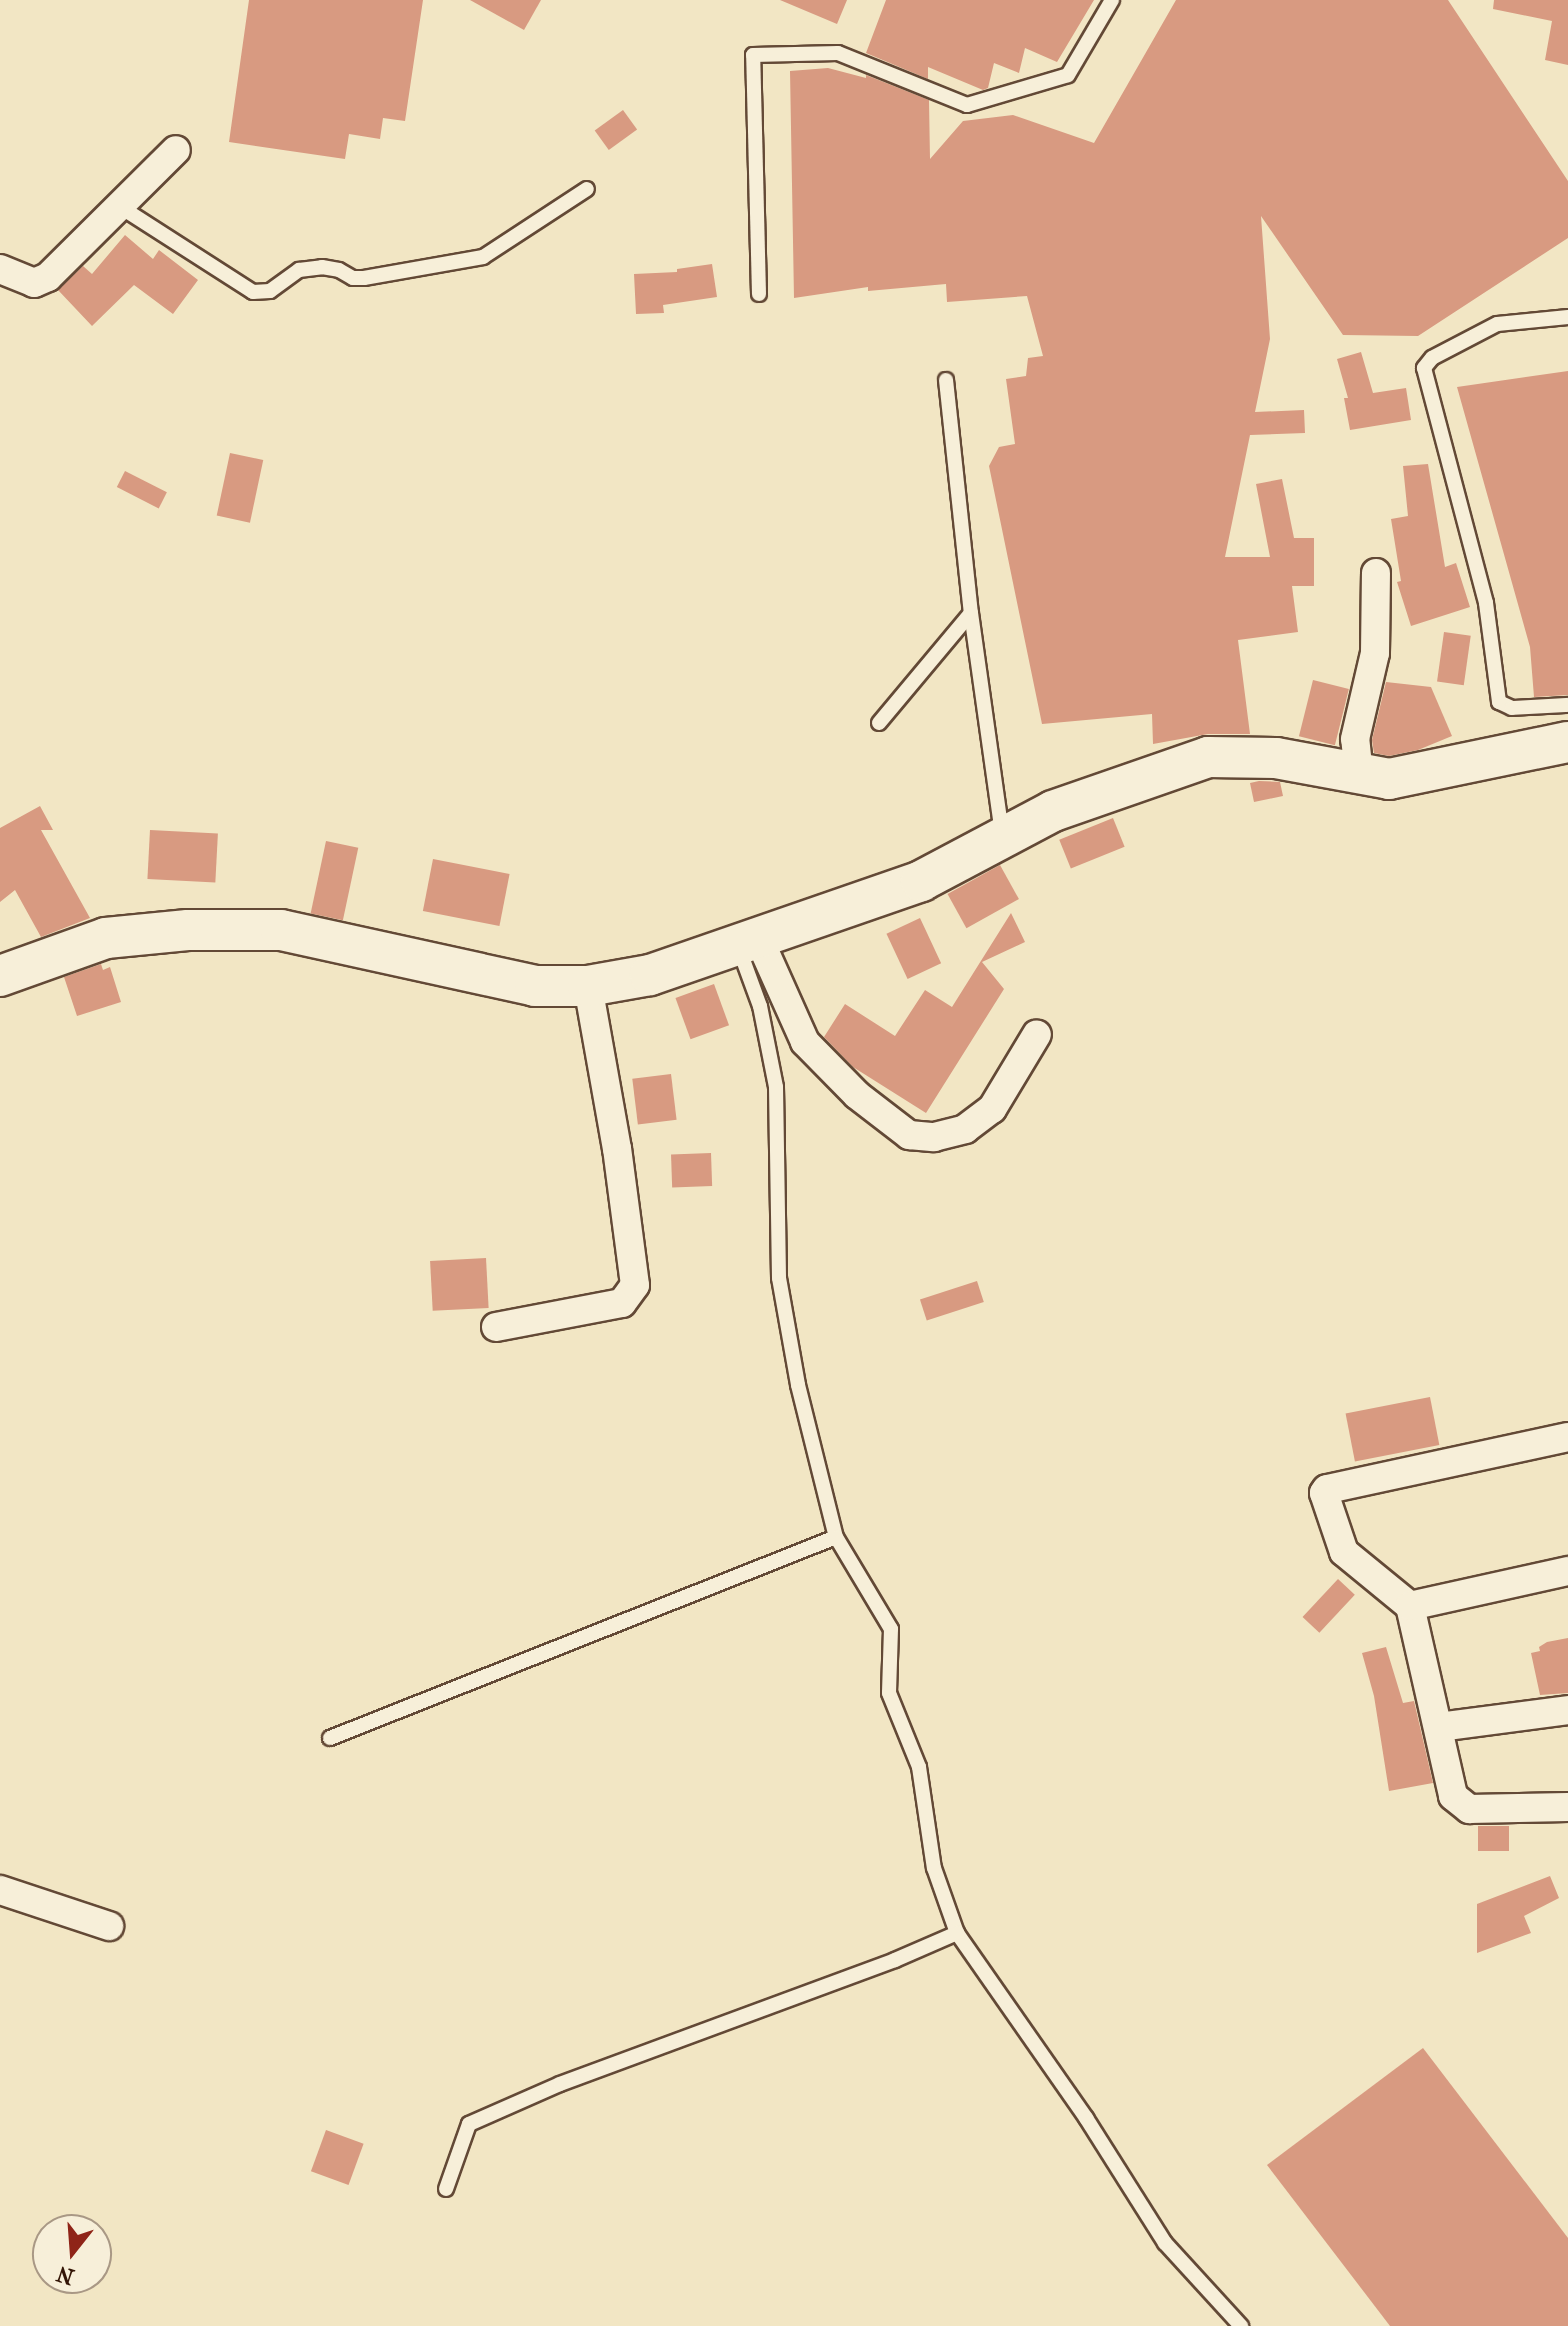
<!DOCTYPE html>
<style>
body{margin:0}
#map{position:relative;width:1568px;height:2326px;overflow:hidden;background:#f2e6c4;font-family:"IM FELL French Canon",serif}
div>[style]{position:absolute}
.building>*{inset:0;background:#d89a81;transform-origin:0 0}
.roads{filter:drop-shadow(2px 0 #634936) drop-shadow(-2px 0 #634936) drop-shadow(0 2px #634936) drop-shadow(0 -2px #634936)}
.lane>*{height:14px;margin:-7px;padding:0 7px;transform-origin:7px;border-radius:7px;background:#f7efd9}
.street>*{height:28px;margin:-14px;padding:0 14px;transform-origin:14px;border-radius:14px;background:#f7efd9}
.secondary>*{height:40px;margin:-20px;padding:0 20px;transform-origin:20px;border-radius:20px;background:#f7efd9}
span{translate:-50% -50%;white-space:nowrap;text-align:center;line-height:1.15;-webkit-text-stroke:7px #f7efd9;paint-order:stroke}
.north{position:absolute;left:32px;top:2214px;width:80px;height:80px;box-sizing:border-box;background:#f7efd9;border:2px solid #a99885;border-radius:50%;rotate:197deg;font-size:22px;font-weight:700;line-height:32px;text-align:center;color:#331506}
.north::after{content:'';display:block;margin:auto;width:28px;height:36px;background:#8f2418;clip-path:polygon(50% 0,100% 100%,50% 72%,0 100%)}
</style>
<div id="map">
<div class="building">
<div style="clip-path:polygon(249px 0,423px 0,405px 121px,383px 118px,380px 139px,349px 134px,345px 159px,229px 142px)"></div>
<div style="clip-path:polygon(470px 0,541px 0,524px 30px)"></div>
<div style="clip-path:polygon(780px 0,847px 0,837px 24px)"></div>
<div style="clip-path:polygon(886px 0,1094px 0,1057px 62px,1025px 48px,1019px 73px,994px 63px,988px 88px,983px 90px,928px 67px,928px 79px,866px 53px)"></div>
<div style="clip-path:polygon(1176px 0,1448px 0,1568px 181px,1568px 238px,1418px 336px,1343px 335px,1261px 216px,1270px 339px,1255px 412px,1304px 410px,1305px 433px,1250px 435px,1225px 557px,1270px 557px,1256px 484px,1282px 479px,1294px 538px,1314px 538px,1314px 586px,1292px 586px,1298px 632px,1238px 640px,1250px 734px,1208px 734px,1153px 744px,1152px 714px,1042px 724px,989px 466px,999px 447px,1015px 444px,1006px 379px,1026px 376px,1028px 358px,1043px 356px,1027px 296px,947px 302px,946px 284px,868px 291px,868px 287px,794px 298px,790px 71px,828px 68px,866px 78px,866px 75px,929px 100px,930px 159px,963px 121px,1013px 115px,1094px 143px)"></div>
<div style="clip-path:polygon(1494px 0,1568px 0,1568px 65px,1545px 60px,1552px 21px,1493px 9px)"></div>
<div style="left:623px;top:110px;width:24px;height:35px;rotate:54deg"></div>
<div style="clip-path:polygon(125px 235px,153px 259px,159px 250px,198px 280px,173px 314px,134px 285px,92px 326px,58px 290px,83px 266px,92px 274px)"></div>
<div style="clip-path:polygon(712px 264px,717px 297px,663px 305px,664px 313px,636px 314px,634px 274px,677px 272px,677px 269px)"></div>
<div style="clip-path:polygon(1361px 352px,1373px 393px,1406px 388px,1411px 420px,1350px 430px,1344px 398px,1348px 398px,1337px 359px)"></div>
<div style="clip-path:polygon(1568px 371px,1568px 695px,1534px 697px,1530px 647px,1457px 387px)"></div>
<div style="left:230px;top:453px;width:34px;height:64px;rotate:12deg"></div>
<div style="clip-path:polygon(1428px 464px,1445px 567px,1456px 563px,1470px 607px,1411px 626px,1397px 582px,1401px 581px,1391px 519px,1408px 516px,1403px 466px)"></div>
<div style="left:125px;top:471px;width:47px;height:18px;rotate:27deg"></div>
<div style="left:1444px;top:632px;width:27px;height:50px;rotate:8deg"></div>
<div style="left:1313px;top:680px;width:37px;height:58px;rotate:14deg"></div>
<div style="clip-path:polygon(1386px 682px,1431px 687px,1452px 736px,1418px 750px,1389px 756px,1374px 753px,1372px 740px)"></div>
<div style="clip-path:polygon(1259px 781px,1280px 782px,1283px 796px,1254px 802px,1250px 783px)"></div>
<div style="clip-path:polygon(40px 806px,53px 830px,41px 830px,90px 918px,41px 937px,15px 890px,0 902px,0 828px)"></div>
<div style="left:1113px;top:818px;width:31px;height:58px;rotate:68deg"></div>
<div style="left:150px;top:830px;width:68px;height:49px;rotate:3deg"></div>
<div style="left:326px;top:841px;width:33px;height:74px;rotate:12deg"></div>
<div style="left:433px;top:859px;width:78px;height:53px;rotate:11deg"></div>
<div style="left:1000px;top:865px;width:39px;height:60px;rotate:61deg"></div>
<div style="clip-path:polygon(1011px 913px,1025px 942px,982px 962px,1004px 989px,926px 1113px,853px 1067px,824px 1037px,845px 1004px,895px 1036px,925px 990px,952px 1007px)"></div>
<div style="left:920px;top:918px;width:50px;height:37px;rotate:65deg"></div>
<div style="clip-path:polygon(101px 964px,103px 970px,110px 967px,121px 1002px,77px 1016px,64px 977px)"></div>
<div style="left:714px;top:984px;width:44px;height:41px;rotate:70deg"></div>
<div style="left:671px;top:1074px;width:46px;height:39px;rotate:83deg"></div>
<div style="left:711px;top:1153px;width:33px;height:40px;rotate:88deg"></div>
<div style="left:486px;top:1258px;width:50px;height:56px;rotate:87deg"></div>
<div style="left:977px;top:1281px;width:22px;height:60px;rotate:72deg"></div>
<div style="left:1430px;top:1397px;width:49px;height:86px;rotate:79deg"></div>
<div style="left:1338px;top:1579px;width:23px;height:52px;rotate:43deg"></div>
<div style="clip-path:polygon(1568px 1638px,1568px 1693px,1540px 1695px,1531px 1653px,1540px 1651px,1539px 1647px,1547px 1642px)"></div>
<div style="clip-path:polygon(1386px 1647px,1403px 1703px,1414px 1701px,1433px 1783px,1389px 1791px,1374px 1696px,1362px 1653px)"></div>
<div style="left:1478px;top:1826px;width:31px;height:25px"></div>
<div style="clip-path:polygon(1550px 1876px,1559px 1898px,1524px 1916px,1531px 1933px,1477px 1953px,1477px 1904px)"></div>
<div style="clip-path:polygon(1423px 2048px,1568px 2238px,1568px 2326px,1390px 2326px,1267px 2165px)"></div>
<div style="left:326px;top:2130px;width:40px;height:44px;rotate:20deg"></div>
</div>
<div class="roads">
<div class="lane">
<div style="left:119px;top:206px;width:159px;rotate:32.7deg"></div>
<div style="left:253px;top:292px;width:17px;rotate:-3deg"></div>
<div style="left:270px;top:291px;width:36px;rotate:-36deg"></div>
<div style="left:299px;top:270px;width:23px;rotate:-7deg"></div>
<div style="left:322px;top:267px;width:17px;rotate:10deg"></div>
<div style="left:339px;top:270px;width:16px;rotate:30deg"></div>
<div style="left:353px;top:278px;width:11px"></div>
<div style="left:364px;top:278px;width:121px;rotate:-10deg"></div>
<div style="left:483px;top:257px;width:124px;rotate:-33.2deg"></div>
<div style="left:759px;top:294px;width:239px;rotate:-91.4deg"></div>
<div style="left:753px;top:55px;width:85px;rotate:-1.3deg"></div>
<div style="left:838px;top:53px;width:139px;rotate:22deg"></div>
<div style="left:967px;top:105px;width:105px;rotate:-16.5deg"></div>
<div style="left:1068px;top:75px;width:87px;rotate:-59.6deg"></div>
<div style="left:1568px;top:317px;width:71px;rotate:174.4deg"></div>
<div style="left:1497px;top:324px;width:73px;rotate:152.4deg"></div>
<div style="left:1432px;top:358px;width:13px;rotate:129deg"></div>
<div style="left:1424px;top:368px;width:243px;rotate:75.2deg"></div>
<div style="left:1486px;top:603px;width:100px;rotate:82.5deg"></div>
<div style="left:1499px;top:702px;width:14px;rotate:25deg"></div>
<div style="left:1512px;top:708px;width:56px;rotate:-3.1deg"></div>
<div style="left:946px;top:380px;width:234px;rotate:83.9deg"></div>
<div style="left:971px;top:613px;width:222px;rotate:82deg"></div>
<div style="left:879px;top:723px;width:143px;rotate:-50.1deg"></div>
<div style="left:738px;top:946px;width:64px;rotate:69.9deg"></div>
<div style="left:760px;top:1006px;width:83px;rotate:78.8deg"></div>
<div style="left:776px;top:1087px;width:191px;rotate:89.1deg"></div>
<div style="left:779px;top:1278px;width:109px;rotate:79.9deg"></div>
<div style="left:798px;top:1385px;width:157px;rotate:76deg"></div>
<div style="left:836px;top:1537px;width:107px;rotate:59.1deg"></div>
<div style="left:891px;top:1629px;width:64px;rotate:91.8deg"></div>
<div style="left:889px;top:1693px;width:80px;rotate:67.9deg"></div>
<div style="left:919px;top:1767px;width:102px;rotate:81.6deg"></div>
<div style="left:934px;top:1868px;width:69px;rotate:70.5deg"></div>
<div style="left:957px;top:1933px;width:226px;rotate:55.1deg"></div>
<div style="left:1086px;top:2118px;width:148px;rotate:57.7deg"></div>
<div style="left:1165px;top:2243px;width:113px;rotate:47.5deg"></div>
<div style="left:330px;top:1738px;width:544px;rotate:-21.66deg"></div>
<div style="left:446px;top:2189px;width:69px;rotate:-70.5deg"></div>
<div style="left:469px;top:2124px;width:99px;rotate:-23.7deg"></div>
<div style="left:560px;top:2084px;width:357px;rotate:-20.3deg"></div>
<div style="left:895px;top:1960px;width:68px;rotate:-23.5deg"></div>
</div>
<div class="street">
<div style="left:0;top:269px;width:37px;rotate:22deg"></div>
<div style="left:34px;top:283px;width:15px;rotate:-23deg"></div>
<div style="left:48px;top:277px;width:180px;rotate:-44.8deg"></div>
<div style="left:1359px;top:775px;width:36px;rotate:-96deg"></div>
<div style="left:1355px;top:739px;width:88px;rotate:-76.9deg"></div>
<div style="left:1375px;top:653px;width:80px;rotate:-89.3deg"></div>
<div style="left:759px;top:939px;width:113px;rotate:65.9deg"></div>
<div style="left:805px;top:1042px;width:74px;rotate:45.5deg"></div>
<div style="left:857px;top:1095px;width:66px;rotate:37.6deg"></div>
<div style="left:909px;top:1135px;width:25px;rotate:5deg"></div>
<div style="left:934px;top:1137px;width:32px;rotate:-14deg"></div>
<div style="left:965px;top:1129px;width:34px;rotate:-37deg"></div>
<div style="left:992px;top:1109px;width:87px;rotate:-59deg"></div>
<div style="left:496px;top:1327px;width:128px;rotate:-10.8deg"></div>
<div style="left:622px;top:1303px;width:22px;rotate:-54deg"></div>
<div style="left:635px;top:1285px;width:137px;rotate:-97.5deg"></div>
<div style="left:617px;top:1149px;width:166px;rotate:-100.1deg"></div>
<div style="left:1568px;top:1437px;width:247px;rotate:167.8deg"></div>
<div style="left:1327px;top:1489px;width:5px;rotate:127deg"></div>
<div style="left:1324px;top:1493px;width:62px;rotate:71.3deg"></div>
<div style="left:1344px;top:1552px;width:85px;rotate:39.3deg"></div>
<div style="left:1410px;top:1606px;width:195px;rotate:77.2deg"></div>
<div style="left:1453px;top:1796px;width:21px;rotate:39deg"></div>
<div style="left:1469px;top:1809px;width:99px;rotate:-1.2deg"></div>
<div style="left:1410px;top:1606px;width:162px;rotate:-12.5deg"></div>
<div style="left:1439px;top:1727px;width:130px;rotate:-7.5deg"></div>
<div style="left:0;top:1890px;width:115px;rotate:18.3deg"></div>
</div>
<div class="secondary">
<div style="left:0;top:976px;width:113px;rotate:-19.7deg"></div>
<div style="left:106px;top:938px;width:82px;rotate:-5.6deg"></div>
<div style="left:188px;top:930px;width:93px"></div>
<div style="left:281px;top:930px;width:260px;rotate:12.4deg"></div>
<div style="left:535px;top:986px;width:53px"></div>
<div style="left:588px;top:986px;width:63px;rotate:-10.1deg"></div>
<div style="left:650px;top:975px;width:287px;rotate:-19.1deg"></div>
<div style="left:921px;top:881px;width:149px;rotate:-27.9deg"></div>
<div style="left:1053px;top:811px;width:164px;rotate:-19.2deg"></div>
<div style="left:1208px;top:757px;width:68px;rotate:0.8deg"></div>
<div style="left:1276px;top:758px;width:115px;rotate:10.5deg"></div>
<div style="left:1389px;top:779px;width:183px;rotate:-11.7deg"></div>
</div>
</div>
<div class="north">N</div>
</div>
